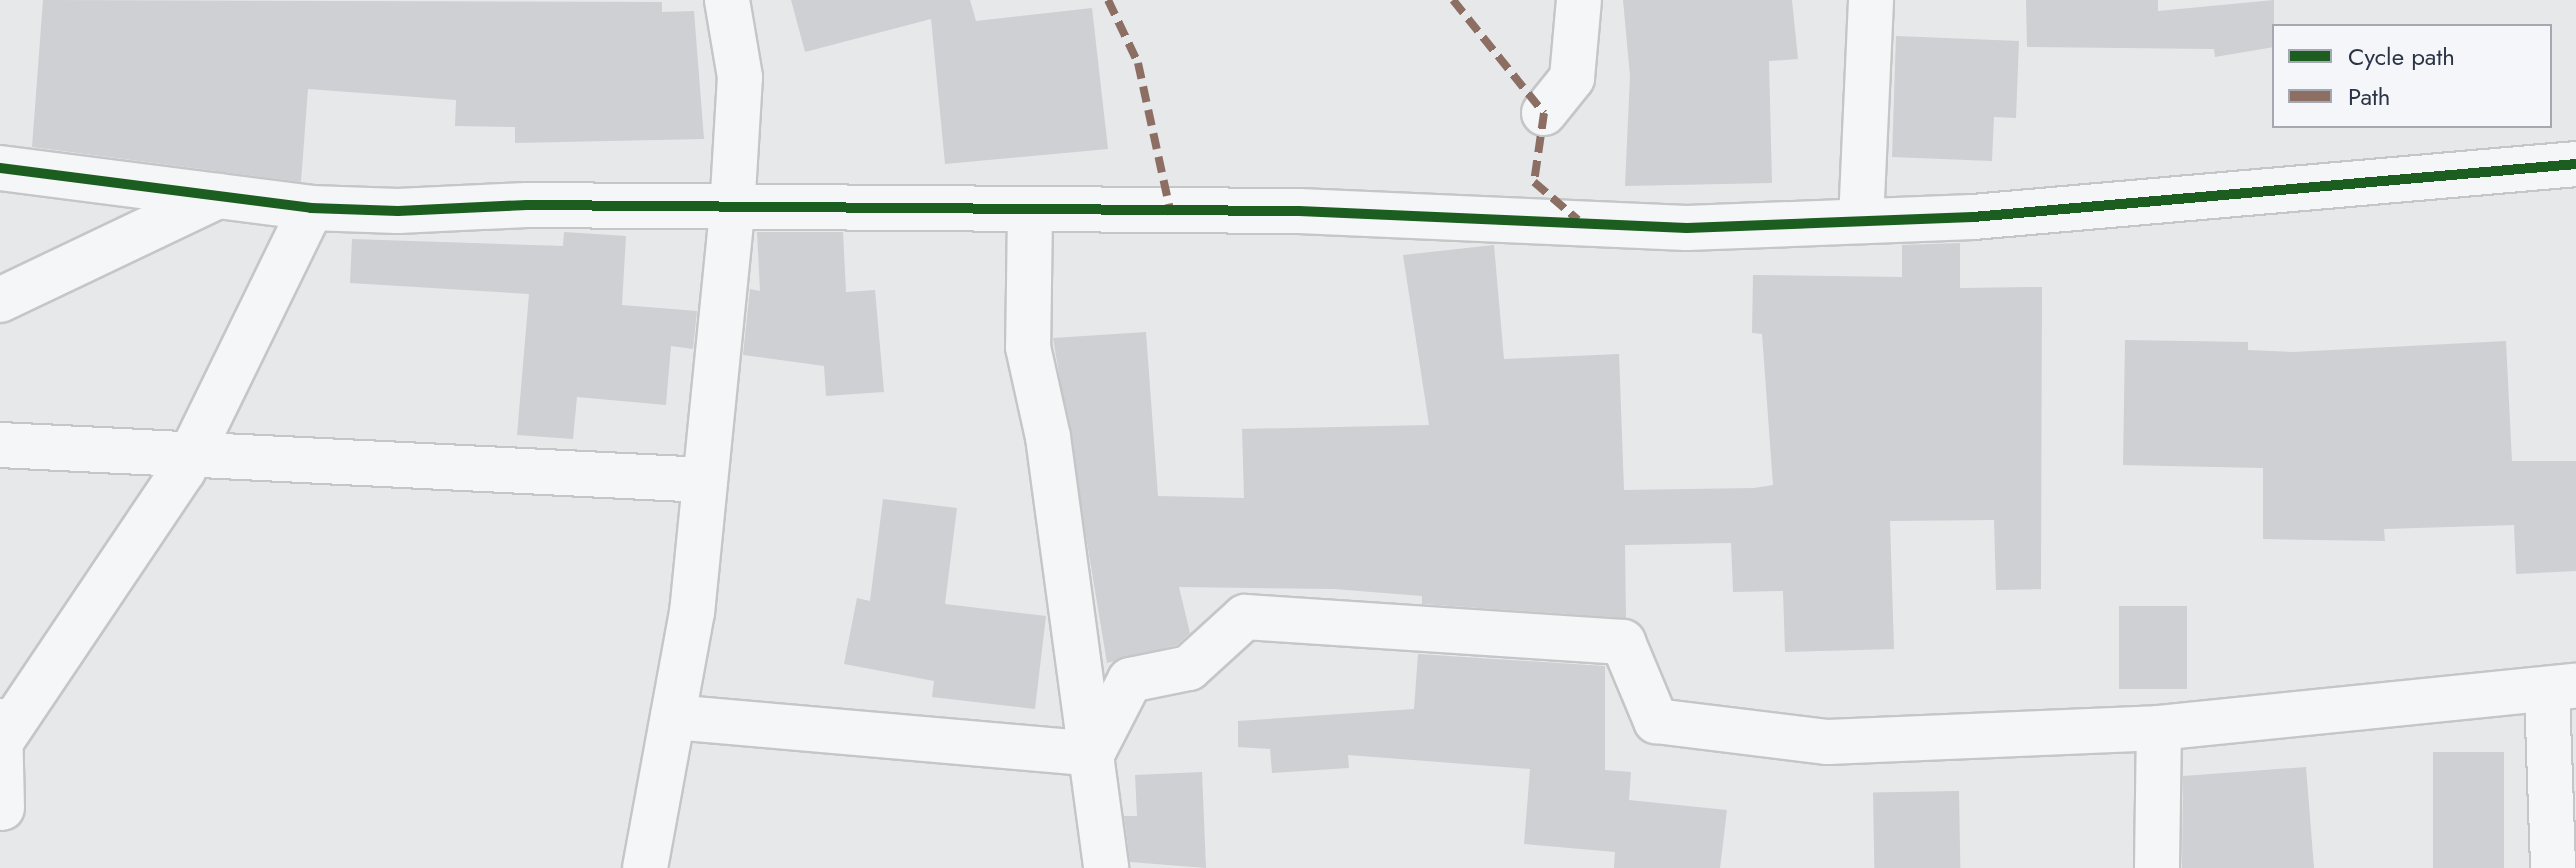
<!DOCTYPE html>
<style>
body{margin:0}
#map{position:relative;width:2576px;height:868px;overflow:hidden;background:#e6e8ea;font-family:Jost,sans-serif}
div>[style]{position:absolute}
.building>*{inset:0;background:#ced0d3;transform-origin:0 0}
.roads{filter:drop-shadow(2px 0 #c4c6c8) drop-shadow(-2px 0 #c4c6c8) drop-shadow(0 2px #c4c6c8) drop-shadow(0 -2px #c4c6c8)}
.street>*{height:44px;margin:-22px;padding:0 22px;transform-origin:22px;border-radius:22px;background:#f5f6f7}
.quiet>*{height:8px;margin-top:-4px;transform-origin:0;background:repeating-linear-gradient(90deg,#8d6e63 0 16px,transparent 0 24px)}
.cycleway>*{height:10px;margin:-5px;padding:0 5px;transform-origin:5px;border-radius:5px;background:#1b5e20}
span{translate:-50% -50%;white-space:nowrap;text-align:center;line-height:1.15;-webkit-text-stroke:6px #f4f6f9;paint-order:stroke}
.legend{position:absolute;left:2272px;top:24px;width:280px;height:104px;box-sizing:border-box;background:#f4f6f9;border:2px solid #a4a8b1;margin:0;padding:10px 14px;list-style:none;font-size:24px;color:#2b3445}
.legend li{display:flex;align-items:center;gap:16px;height:40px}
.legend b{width:40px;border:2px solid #a4a8b1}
</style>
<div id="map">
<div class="building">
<div style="clip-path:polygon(43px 0,662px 2px,662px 12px,694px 11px,704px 139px,515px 143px,515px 127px,455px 126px,456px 100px,308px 89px,301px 182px,32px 147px)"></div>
<div style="clip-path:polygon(791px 0,970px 0,976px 21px,1092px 8px,1108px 149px,945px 164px,931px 19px,805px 52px)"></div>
<div style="clip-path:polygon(1623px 0,1792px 0,1798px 59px,1769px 61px,1772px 183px,1625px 186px,1630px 76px)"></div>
<div style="clip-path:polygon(2026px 0,2158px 0,2158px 11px,2274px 0,2274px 47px,2215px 57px,2214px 49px,2027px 47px)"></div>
<div style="clip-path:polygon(1896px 36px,2019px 41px,2016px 118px,1994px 117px,1992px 161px,1892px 157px)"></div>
<div style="clip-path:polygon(564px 232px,626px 236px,622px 305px,697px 311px,693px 349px,671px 346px,666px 405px,577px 397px,573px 439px,517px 435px,529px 294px,350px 283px,352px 239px,563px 246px)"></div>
<div style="clip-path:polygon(757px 232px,843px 232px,846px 292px,875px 290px,884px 392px,826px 396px,824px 366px,743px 355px,750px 289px,760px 291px)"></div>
<div style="clip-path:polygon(1960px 243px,1960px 288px,2042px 287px,2041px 589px,1996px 590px,1994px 520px,1890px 521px,1894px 649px,1785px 652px,1783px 591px,1733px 592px,1731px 543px,1625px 545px,1626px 618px,1422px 604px,1422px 596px,1334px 589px,1179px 587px,1190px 633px,1177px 645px,1107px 663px,1053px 338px,1146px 332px,1158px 496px,1244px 498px,1242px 429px,1429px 425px,1403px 255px,1494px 245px,1504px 359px,1619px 354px,1624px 490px,1754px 488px,1773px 485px,1762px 334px,1752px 333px,1753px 275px,1902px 277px,1902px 245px)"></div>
<div style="clip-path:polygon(2125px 340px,2248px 342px,2248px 350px,2293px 352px,2506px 341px,2512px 461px,2576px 461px,2576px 571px,2516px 574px,2514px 525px,2384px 529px,2385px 541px,2263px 539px,2263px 468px,2123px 465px)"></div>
<div style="clip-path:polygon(883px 499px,957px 508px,945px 604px,1046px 616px,1035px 709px,932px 697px,934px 681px,844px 664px,857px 598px,870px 601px)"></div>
<div style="left:2187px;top:606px;width:83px;height:68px;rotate:90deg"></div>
<div style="clip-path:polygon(1418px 654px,1605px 666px,1605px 770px,1631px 772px,1629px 800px,1727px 810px,1720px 868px,1614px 868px,1615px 852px,1524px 844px,1530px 769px,1348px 755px,1349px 768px,1272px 773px,1270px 749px,1238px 747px,1238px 721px,1414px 709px)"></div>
<div style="left:2504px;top:752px;width:116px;height:71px;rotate:90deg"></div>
<div style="clip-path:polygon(2306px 767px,2314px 868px,2182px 868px,2183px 776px)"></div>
<div style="clip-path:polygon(1202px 772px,1206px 868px,1130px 862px,1124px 816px,1137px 816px,1135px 775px)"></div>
<div style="left:1959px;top:791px;width:77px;height:86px;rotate:89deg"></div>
</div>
<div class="roads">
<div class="street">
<div style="left:1544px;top:113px;width:45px;rotate:-51.3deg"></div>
<div style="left:1572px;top:78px;width:78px;rotate:-84.9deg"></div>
<div style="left:0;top:168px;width:314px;rotate:7.3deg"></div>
<div style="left:311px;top:208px;width:87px;rotate:2deg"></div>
<div style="left:398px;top:211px;width:129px;rotate:-2.7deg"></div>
<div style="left:527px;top:205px;width:772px;rotate:0.45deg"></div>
<div style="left:1299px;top:211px;width:388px;rotate:2.5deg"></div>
<div style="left:1687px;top:228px;width:286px;rotate:-2.2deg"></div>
<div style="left:1973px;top:217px;width:605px;rotate:-5.02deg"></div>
<div style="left:1030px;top:212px;width:135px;rotate:90.8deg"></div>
<div style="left:1028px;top:347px;width:92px;rotate:77.5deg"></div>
<div style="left:1048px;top:437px;width:435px;rotate:82.3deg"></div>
<div style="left:1861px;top:221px;width:221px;rotate:-87.4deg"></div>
<div style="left:0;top:300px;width:242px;rotate:-25.5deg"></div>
<div style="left:0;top:445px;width:706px;rotate:2.84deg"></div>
<div style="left:2547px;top:693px;width:175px;rotate:88deg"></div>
<div style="left:673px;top:717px;width:421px;rotate:5deg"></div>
<div style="left:1092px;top:754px;width:83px;rotate:-62.8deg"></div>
<div style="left:1130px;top:680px;width:60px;rotate:-11.5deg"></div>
<div style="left:1189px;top:668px;width:76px;rotate:-42.3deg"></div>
<div style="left:1245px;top:617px;width:379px;rotate:3.8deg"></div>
<div style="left:1623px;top:642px;width:86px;rotate:67.3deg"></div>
<div style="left:1656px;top:721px;width:173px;rotate:7deg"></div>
<div style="left:1828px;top:742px;width:331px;rotate:-2.4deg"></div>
<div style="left:2159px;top:728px;width:419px;rotate:-5.8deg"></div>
<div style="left:0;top:721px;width:87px;rotate:88.7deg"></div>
<div style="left:0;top:743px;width:328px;rotate:-56.1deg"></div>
<div style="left:183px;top:471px;width:292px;rotate:-64deg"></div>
<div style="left:645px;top:868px;width:259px;rotate:-79.6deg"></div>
<div style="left:692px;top:613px;width:404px;rotate:-84.3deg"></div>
<div style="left:732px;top:211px;width:134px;rotate:-86.6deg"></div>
<div style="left:740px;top:77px;width:78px;rotate:-99.6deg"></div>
<div style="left:2157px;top:868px;width:140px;rotate:-89.2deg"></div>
</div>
</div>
<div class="quiet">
<div style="left:1108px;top:0;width:70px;rotate:64.5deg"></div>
<div style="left:1138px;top:63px;width:155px;rotate:77.7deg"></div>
<div style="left:1453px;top:0;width:145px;rotate:51.2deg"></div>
<div style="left:1544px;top:113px;width:70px;rotate:98.2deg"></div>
<div style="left:1534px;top:182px;width:58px;rotate:40.8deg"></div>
</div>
<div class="cycleway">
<div style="left:0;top:168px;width:314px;rotate:7.3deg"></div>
<div style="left:311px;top:208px;width:87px;rotate:2deg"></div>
<div style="left:398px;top:211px;width:129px;rotate:-2.7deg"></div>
<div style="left:527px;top:205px;width:772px;rotate:0.45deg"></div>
<div style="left:1299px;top:211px;width:388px;rotate:2.5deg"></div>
<div style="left:1687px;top:228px;width:286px;rotate:-2.2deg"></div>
<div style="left:1973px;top:217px;width:605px;rotate:-5.02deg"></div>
</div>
<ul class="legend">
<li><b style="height:10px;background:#1b5e20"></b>Cycle path</li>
<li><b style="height:10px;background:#8d6e63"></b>Path</li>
</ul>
</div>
